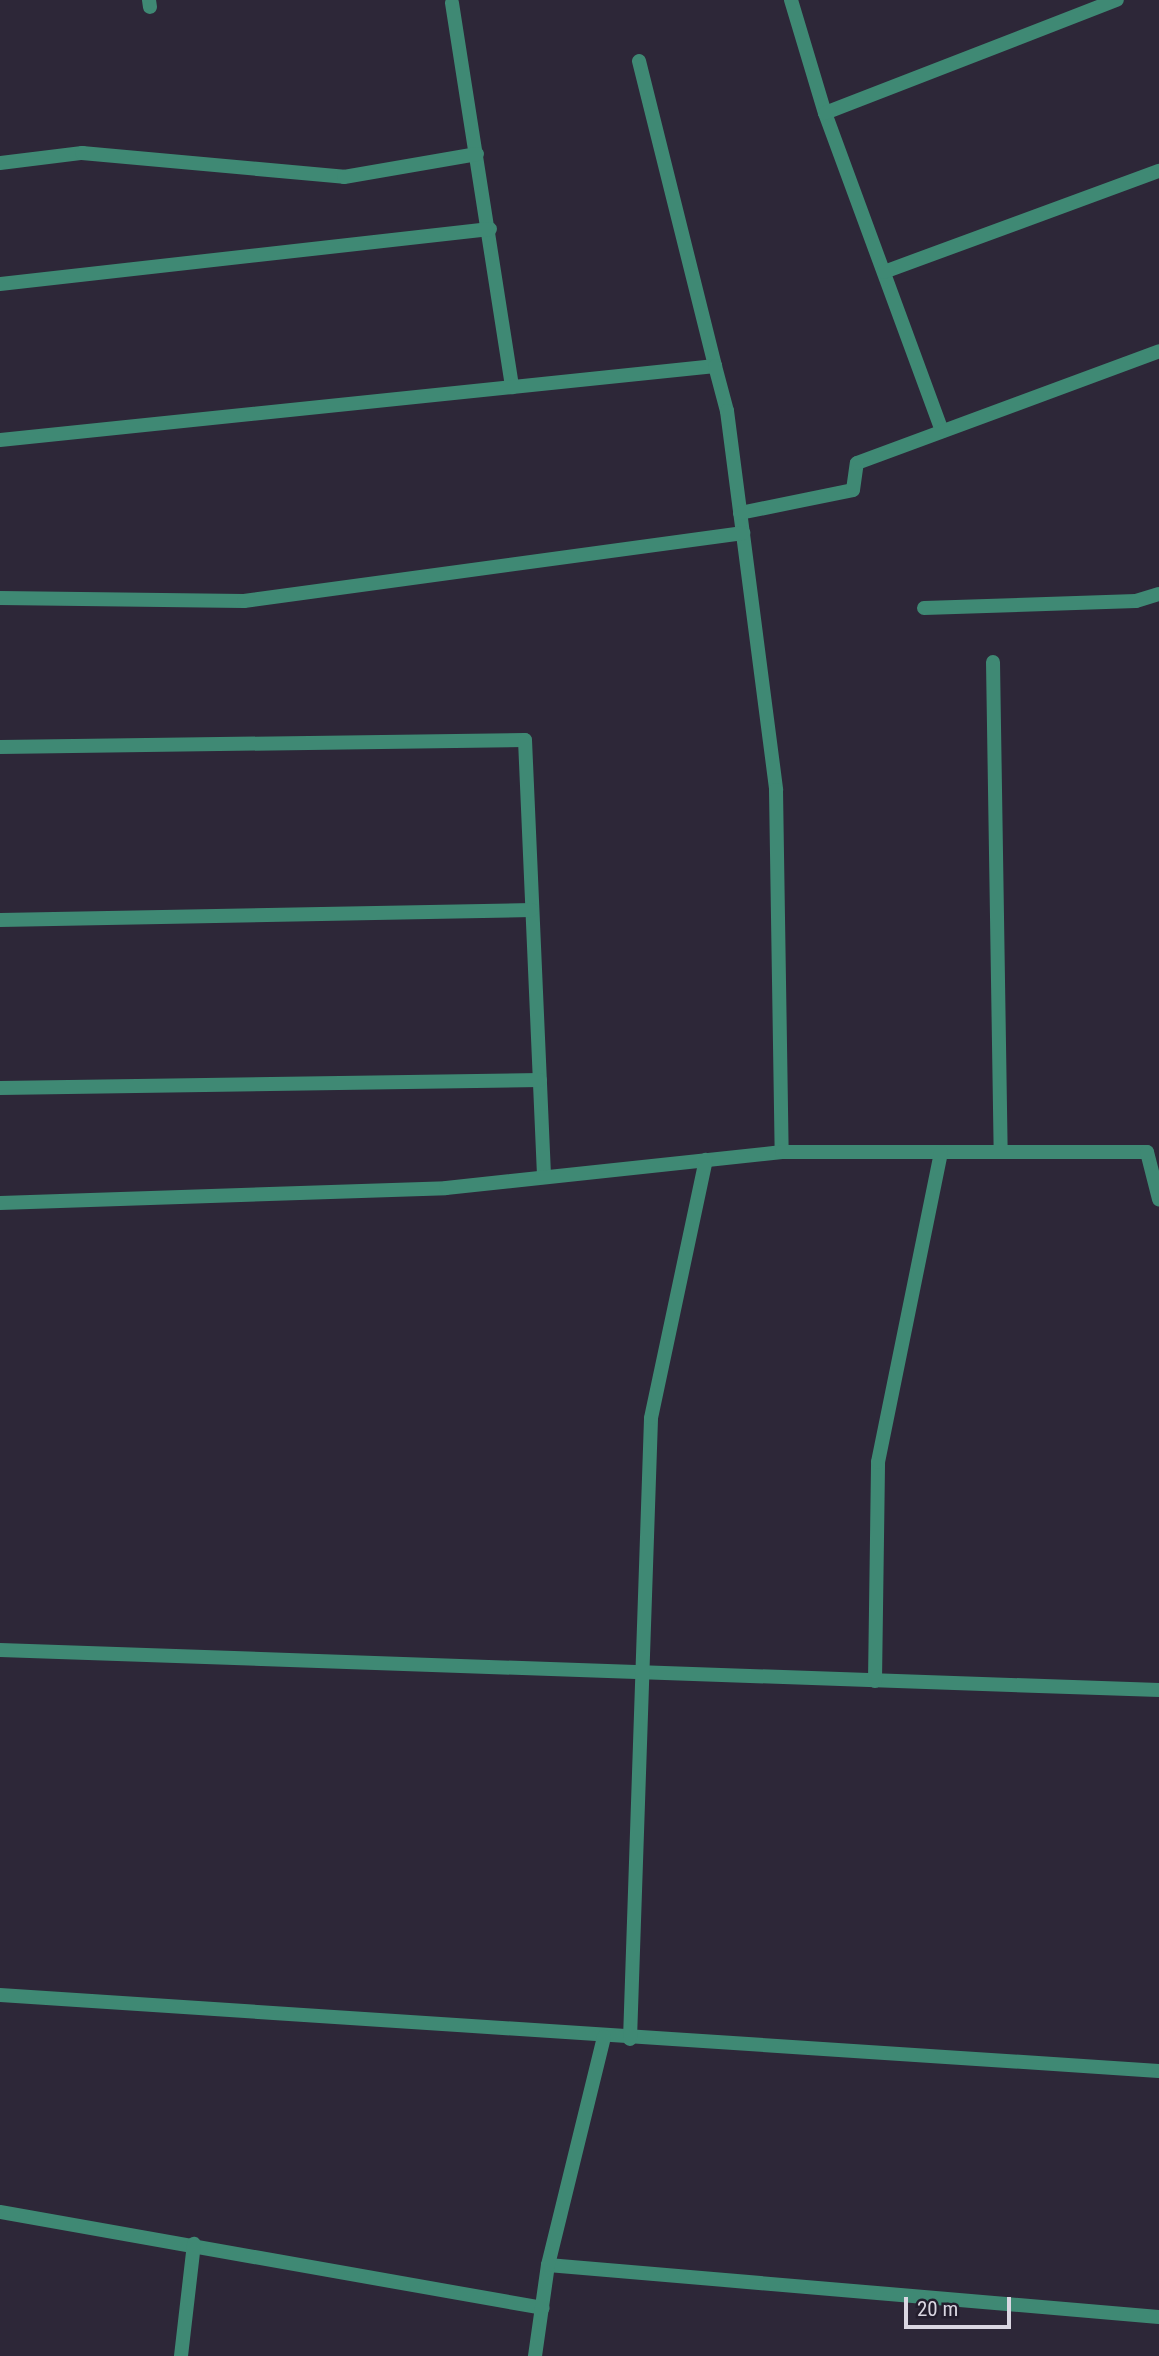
<!DOCTYPE html>
<style>
body{margin:0}
#map{position:relative;width:1159px;height:2356px;overflow:hidden;background:#2d2738;font-family:"Roboto Condensed",sans-serif}
div>[style]{position:absolute}
.minor>*{height:14px;margin:-7px;padding:0 7px;transform-origin:7px;border-radius:7px;background:#3f8974}
span{translate:-50% -50%;white-space:nowrap;text-align:center;line-height:1.15;-webkit-text-stroke:7px #231d2d;paint-order:stroke}
.scale{position:absolute;left:904px;top:2297px;width:107px;height:32px;box-sizing:border-box;border:4px solid #dad7e2;border-top:0;padding-left:9px;font-size:21px;line-height:24px;white-space:nowrap;color:#dad7e2;-webkit-text-stroke:5px #231d2d;paint-order:stroke}
</style>
<div id="map">
<div class="minor">
<div style="left:149px;top:0;width:7px;rotate:82deg"></div>
<div style="left:791px;top:0;width:118px;rotate:73.3deg"></div>
<div style="left:825px;top:113px;width:339px;rotate:69.8deg"></div>
<div style="left:452px;top:3px;width:389px;rotate:81.1deg"></div>
<div style="left:639px;top:61px;width:314px;rotate:76deg"></div>
<div style="left:825px;top:113px;width:313px;rotate:-21.2deg"></div>
<div style="left:0;top:163px;width:83px;rotate:-7deg"></div>
<div style="left:82px;top:153px;width:263px;rotate:5.2deg"></div>
<div style="left:344px;top:177px;width:135px;rotate:-9.8deg"></div>
<div style="left:884px;top:272px;width:293px;rotate:-20.2deg"></div>
<div style="left:0;top:284px;width:493px;rotate:-6.4deg"></div>
<div style="left:0;top:440px;width:719px;rotate:-5.91deg"></div>
<div style="left:715px;top:366px;width:47px;rotate:75.1deg"></div>
<div style="left:727px;top:411px;width:382px;rotate:82.6deg"></div>
<div style="left:776px;top:790px;width:362px;rotate:89.1deg"></div>
<div style="left:740px;top:513px;width:115px;rotate:-11.5deg"></div>
<div style="left:853px;top:490px;width:27px;rotate:-82deg"></div>
<div style="left:857px;top:463px;width:322px;rotate:-20.3deg"></div>
<div style="left:0;top:598px;width:244px;rotate:0.7deg"></div>
<div style="left:244px;top:601px;width:504px;rotate:-7.76deg"></div>
<div style="left:924px;top:608px;width:212px;rotate:-1.9deg"></div>
<div style="left:1136px;top:601px;width:24px;rotate:-17deg"></div>
<div style="left:993px;top:662px;width:490px;rotate:89.1deg"></div>
<div style="left:0;top:747px;width:525px;rotate:-0.76deg"></div>
<div style="left:525px;top:740px;width:437px;rotate:87.5deg"></div>
<div style="left:0;top:920px;width:532px;rotate:-1.08deg"></div>
<div style="left:0;top:1088px;width:540px;rotate:-0.85deg"></div>
<div style="left:0;top:1203px;width:446px;rotate:-1.9deg"></div>
<div style="left:446px;top:1188px;width:338px;rotate:-6.1deg"></div>
<div style="left:782px;top:1152px;width:365px"></div>
<div style="left:1147px;top:1152px;width:49px;rotate:75.7deg"></div>
<div style="left:0;top:1650px;width:1160px;rotate:1.98deg"></div>
<div style="left:875px;top:1681px;width:219px;rotate:-89.2deg"></div>
<div style="left:878px;top:1462px;width:316px;rotate:-78.5deg"></div>
<div style="left:0;top:1995px;width:1161px;rotate:3.75deg"></div>
<div style="left:630px;top:2039px;width:621px;rotate:-88.06deg"></div>
<div style="left:651px;top:1418px;width:264px;rotate:-78deg"></div>
<div style="left:0;top:2212px;width:551px;rotate:10.03deg"></div>
<div style="left:548px;top:2265px;width:613px;rotate:4.86deg"></div>
<div style="left:181px;top:2356px;width:113px;rotate:-83.4deg"></div>
<div style="left:535px;top:2356px;width:92px;rotate:-81.9deg"></div>
<div style="left:548px;top:2265px;width:235px;rotate:-76.2deg"></div>
</div>
<div class="scale">20 m</div>
</div>
